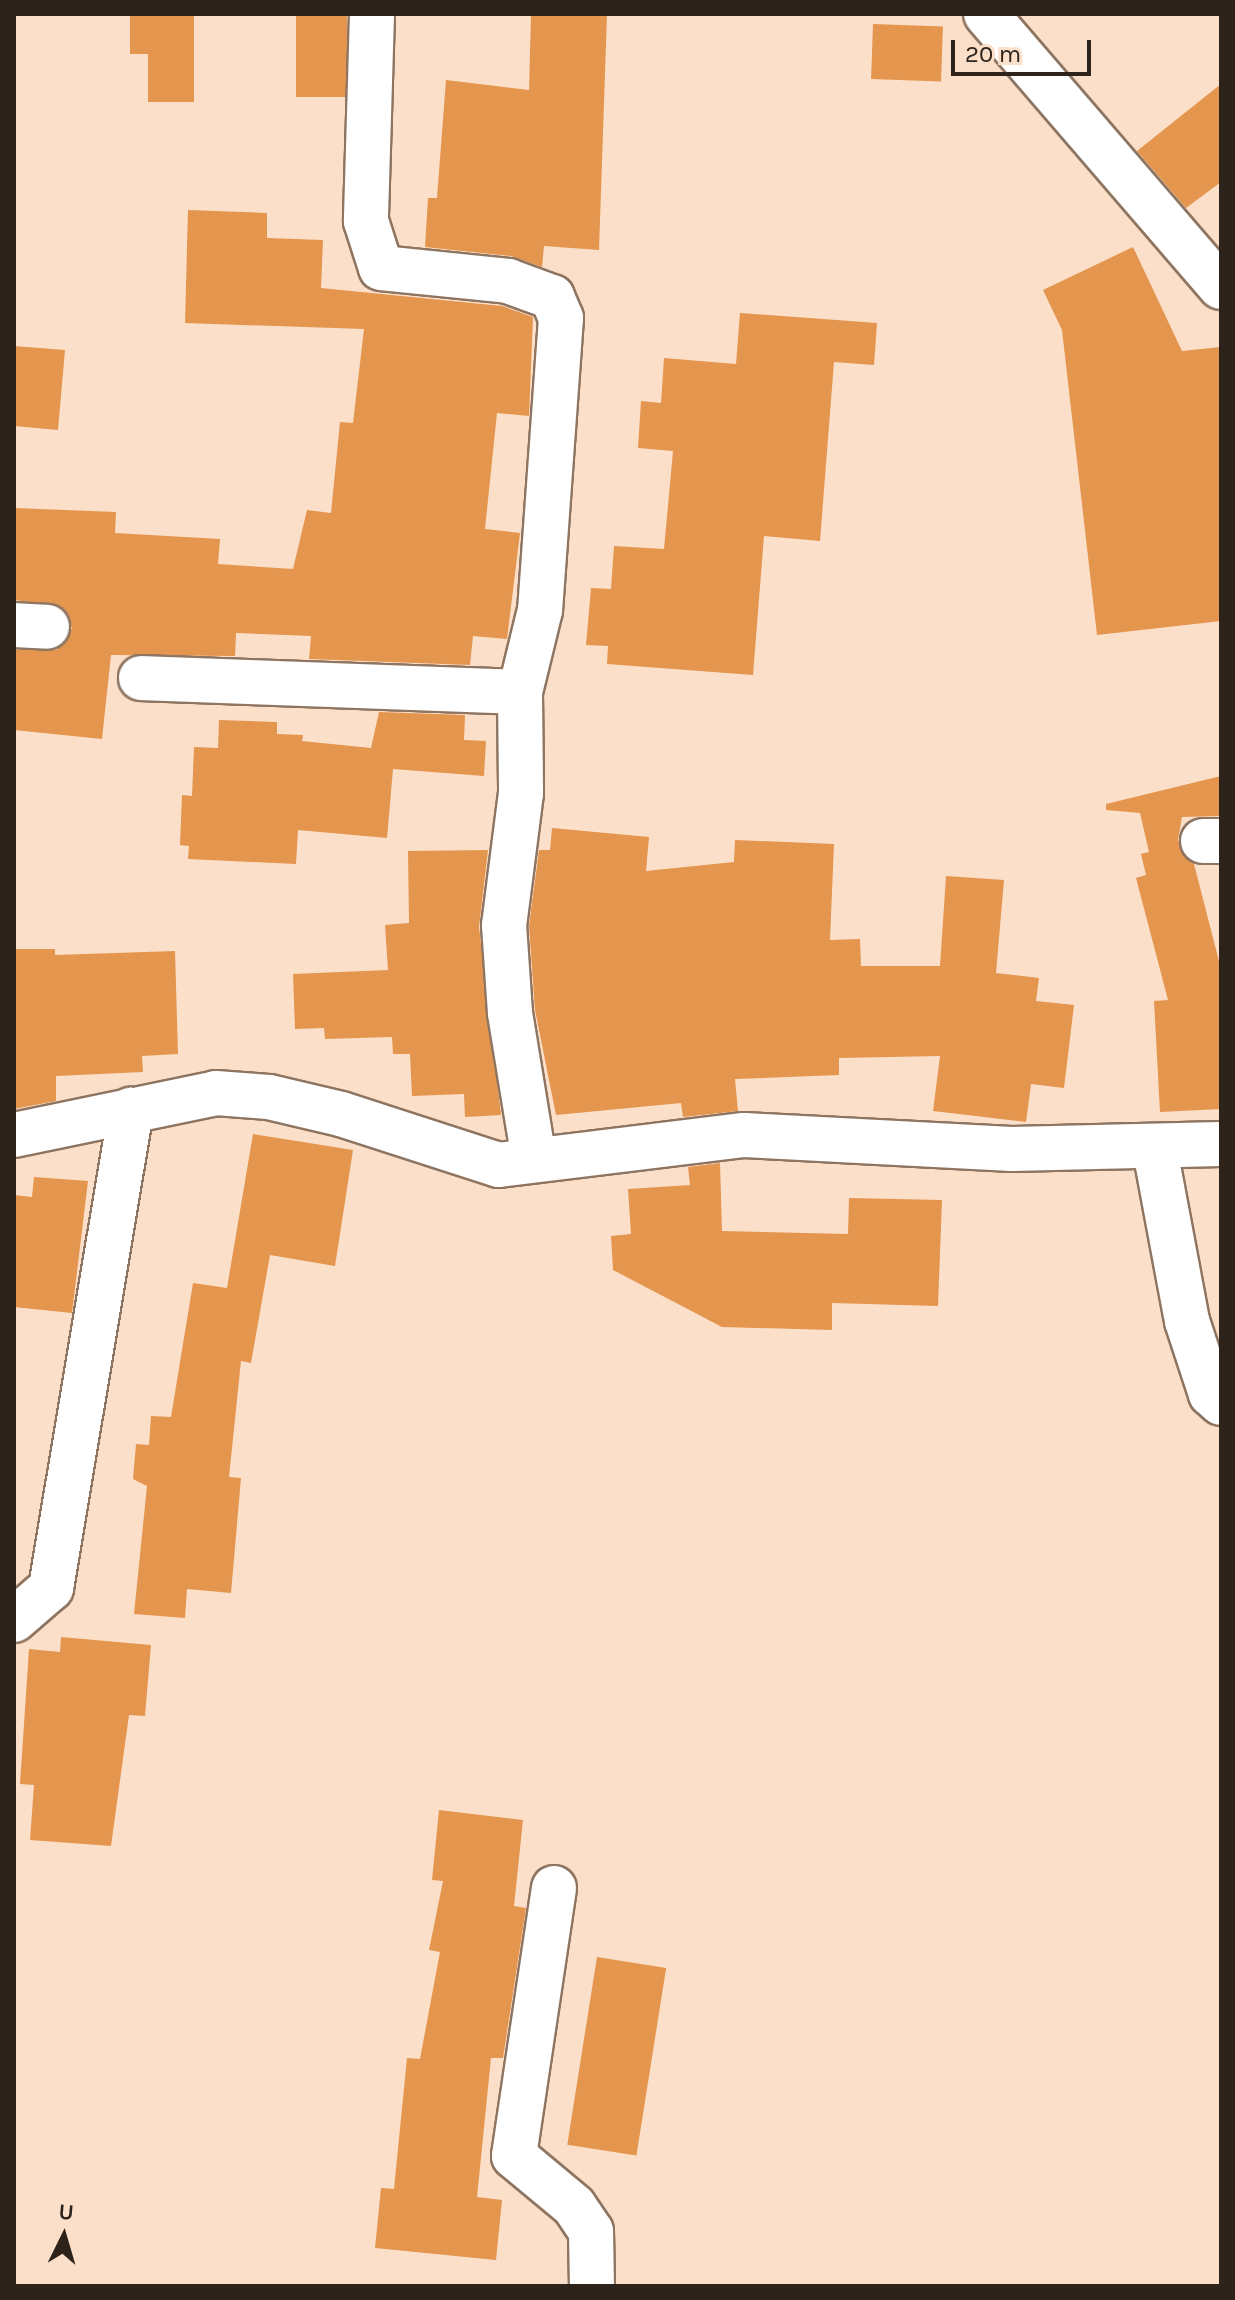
<!DOCTYPE html>
<style>
body{margin:0}
#map{position:relative;width:1235px;height:2300px;overflow:hidden;background:#fbdfc9;font-family:Karla,sans-serif}
div>[style]{position:absolute}
.building>*{inset:0;background:#e4954e;transform-origin:0 0}
.roads{filter:drop-shadow(2px 0 #8e7561) drop-shadow(-2px 0 #8e7561) drop-shadow(0 2px #8e7561) drop-shadow(0 -2px #8e7561)}
.minor>*{height:44px;margin:-22px;padding:0 22px;transform-origin:22px;border-radius:22px;background:#fff}
span{translate:-50% -50%;white-space:nowrap;text-align:center;line-height:1.15;-webkit-text-stroke:6px #fbdfc9;paint-order:stroke}
.frame{position:absolute;inset:0;border:16px solid #2e231b;pointer-events:none}
.north{position:absolute;left:24px;top:2196px;width:80px;height:80px;-webkit-text-stroke:6px #fbdfc9;paint-order:stroke;rotate:5deg;font-size:22px;font-weight:700;line-height:32px;text-align:center;color:#2e231b}
.north::after{content:'';display:block;margin:auto;width:28px;height:36px;background:#2e231b;clip-path:polygon(50% 0,100% 100%,50% 72%,0 100%)}
.scale{position:absolute;left:951px;top:40px;width:140px;height:36px;box-sizing:border-box;border:4px solid #2e231b;border-top:0;padding-left:10px;font-size:24px;line-height:28px;white-space:nowrap;color:#2e231b;-webkit-text-stroke:6px #fbdfc9;paint-order:stroke}
</style>
<div id="map">
<div class="building">
<div style="clip-path:polygon(130px 14px,194px 14px,194px 102px,148px 102px,148px 54px,130px 54px)"></div>
<div style="left:296px;top:14px;width:51px;height:83px"></div>
<div style="clip-path:polygon(531px 14px,607px 14px,599px 250px,544px 246px,542px 267px,511px 256px,425px 247px,428px 198px,437px 198px,446px 80px,529px 90px)"></div>
<div style="left:873px;top:24px;width:70px;height:55px;rotate:2deg"></div>
<div style="clip-path:polygon(1221px 84px,1221px 182px,1186px 208px,1137px 151px)"></div>
<div style="clip-path:polygon(188px 210px,267px 213px,267px 238px,323px 240px,321px 288px,502px 306px,533px 317px,529px 416px,497px 413px,485px 529px,520px 533px,507px 639px,473px 636px,470px 665px,309px 659px,311px 636px,236px 633px,235px 656px,111px 655px,102px 739px,14px 730px,14px 650px,57px 650px,72px 628px,60px 606px,14px 600px,14px 508px,116px 512px,115px 533px,220px 539px,218px 564px,293px 569px,307px 510px,331px 513px,340px 422px,353px 423px,364px 329px,185px 323px)"></div>
<div style="clip-path:polygon(1133px 247px,1182px 351px,1221px 347px,1221px 621px,1097px 635px,1062px 330px,1043px 290px)"></div>
<div style="clip-path:polygon(740px 313px,877px 323px,874px 365px,834px 362px,820px 541px,764px 536px,753px 675px,607px 664px,608px 646px,586px 645px,591px 588px,611px 589px,614px 546px,664px 549px,673px 451px,638px 448px,641px 401px,661px 403px,664px 358px,736px 364px)"></div>
<div style="clip-path:polygon(14px 346px,65px 350px,58px 430px,14px 426px)"></div>
<div style="clip-path:polygon(379px 712px,465px 715px,464px 740px,486px 741px,484px 776px,393px 769px,387px 838px,298px 830px,296px 864px,188px 859px,189px 846px,180px 845px,182px 795px,192px 796px,194px 747px,218px 748px,219px 720px,277px 722px,277px 734px,303px 735px,302px 741px,371px 748px)"></div>
<div style="clip-path:polygon(1221px 776px,1221px 816px,1182px 817px,1178px 840px,1194px 864px,1221px 969px,1221px 1109px,1160px 1112px,1154px 1001px,1168px 1000px,1136px 878px,1146px 875px,1141px 854px,1149px 852px,1140px 813px,1106px 810px,1106px 804px)"></div>
<div style="clip-path:polygon(552px 828px,649px 837px,646px 871px,734px 862px,735px 840px,834px 844px,830px 940px,860px 939px,861px 966px,940px 966px,946px 876px,1004px 880px,996px 973px,1039px 978px,1036px 1001px,1074px 1005px,1064px 1088px,1031px 1084px,1026px 1122px,933px 1111px,940px 1056px,839px 1058px,839px 1075px,735px 1079px,738px 1111px,683px 1117px,681px 1103px,556px 1115px,535px 1010px,529px 926px,539px 850px,550px 850px)"></div>
<div style="clip-path:polygon(488px 850px,479px 927px,501px 1115px,465px 1117px,464px 1094px,412px 1096px,410px 1054px,393px 1054px,392px 1037px,325px 1039px,324px 1028px,295px 1029px,293px 974px,388px 970px,385px 925px,409px 923px,408px 851px)"></div>
<div style="clip-path:polygon(14px 949px,55px 949px,55px 955px,175px 951px,178px 1054px,142px 1056px,143px 1072px,56px 1076px,56px 1101px,14px 1109px)"></div>
<div style="clip-path:polygon(253px 1134px,353px 1150px,335px 1266px,270px 1255px,251px 1363px,241px 1361px,229px 1477px,241px 1478px,231px 1593px,187px 1589px,185px 1618px,134px 1614px,147px 1486px,133px 1479px,136px 1444px,149px 1445px,151px 1416px,171px 1417px,193px 1283px,227px 1288px)"></div>
<div style="clip-path:polygon(720px 1163px,722px 1231px,848px 1234px,849px 1198px,942px 1200px,938px 1306px,832px 1303px,832px 1330px,722px 1327px,613px 1270px,611px 1236px,631px 1234px,628px 1189px,690px 1185px,688px 1167px)"></div>
<div style="clip-path:polygon(34px 1177px,88px 1181px,72px 1313px,14px 1307px,14px 1195px,32px 1197px)"></div>
<div style="clip-path:polygon(61px 1637px,151px 1645px,145px 1716px,129px 1715px,111px 1846px,30px 1840px,34px 1785px,20px 1784px,29px 1649px,60px 1652px)"></div>
<div style="clip-path:polygon(439px 1810px,523px 1820px,514px 1906px,526px 1908px,503px 2058px,491px 2058px,477px 2197px,502px 2200px,496px 2260px,375px 2248px,381px 2188px,394px 2189px,407px 2058px,420px 2059px,440px 1952px,429px 1950px,443px 1881px,432px 1880px)"></div>
<div style="left:597px;top:1957px;width:70px;height:190px;rotate:9deg"></div>
</div>
<div class="roads">
<div class="minor">
<div style="left:372px;top:14px;width:207px;rotate:91.7deg"></div>
<div style="left:366px;top:221px;width:49px;rotate:72.3deg"></div>
<div style="left:381px;top:268px;width:128px;rotate:5.8deg"></div>
<div style="left:508px;top:281px;width:47px;rotate:20deg"></div>
<div style="left:552px;top:297px;width:23px;rotate:67deg"></div>
<div style="left:561px;top:318px;width:293px;rotate:94.1deg"></div>
<div style="left:540px;top:610px;width:84px;rotate:103.7deg"></div>
<div style="left:520px;top:692px;width:101px;rotate:89.4deg"></div>
<div style="left:521px;top:793px;width:133px;rotate:97.3deg"></div>
<div style="left:504px;top:925px;width:88px;rotate:86.1deg"></div>
<div style="left:510px;top:1013px;width:148px;rotate:80.7deg"></div>
<div style="left:986px;top:14px;width:360px;rotate:49.3deg"></div>
<div style="left:14px;top:625px;width:33px;rotate:3deg"></div>
<div style="left:141px;top:678px;width:379px;rotate:2.1deg"></div>
<div style="left:1203px;top:841px;width:18px"></div>
<div style="left:14px;top:1135px;width:206px;rotate:-11.7deg"></div>
<div style="left:216px;top:1093px;width:53px;rotate:4.3deg"></div>
<div style="left:269px;top:1097px;width:74px;rotate:13.3deg"></div>
<div style="left:341px;top:1114px;width:166px;rotate:17.9deg"></div>
<div style="left:499px;top:1165px;width:247px;rotate:-7deg"></div>
<div style="left:744px;top:1135px;width:268px;rotate:3deg"></div>
<div style="left:1012px;top:1149px;width:209px;rotate:-1.4deg"></div>
<div style="left:1155px;top:1150px;width:174px;rotate:79.4deg"></div>
<div style="left:1187px;top:1321px;width:77px;rotate:71.8deg"></div>
<div style="left:1211px;top:1394px;width:13px;rotate:42deg"></div>
<div style="left:14px;top:1620px;width:49px;rotate:-40.9deg"></div>
<div style="left:51px;top:1588px;width:485px;rotate:-80.5deg"></div>
<div style="left:554px;top:1888px;width:271px;rotate:98.5deg"></div>
<div style="left:514px;top:2156px;width:78px;rotate:39.8deg"></div>
<div style="left:574px;top:2206px;width:30px;rotate:56deg"></div>
<div style="left:591px;top:2231px;width:55px;rotate:89deg"></div>
</div>
</div>
<div class="frame"></div>
<div class="north">U</div>
<div class="scale">20 m</div>
</div>
